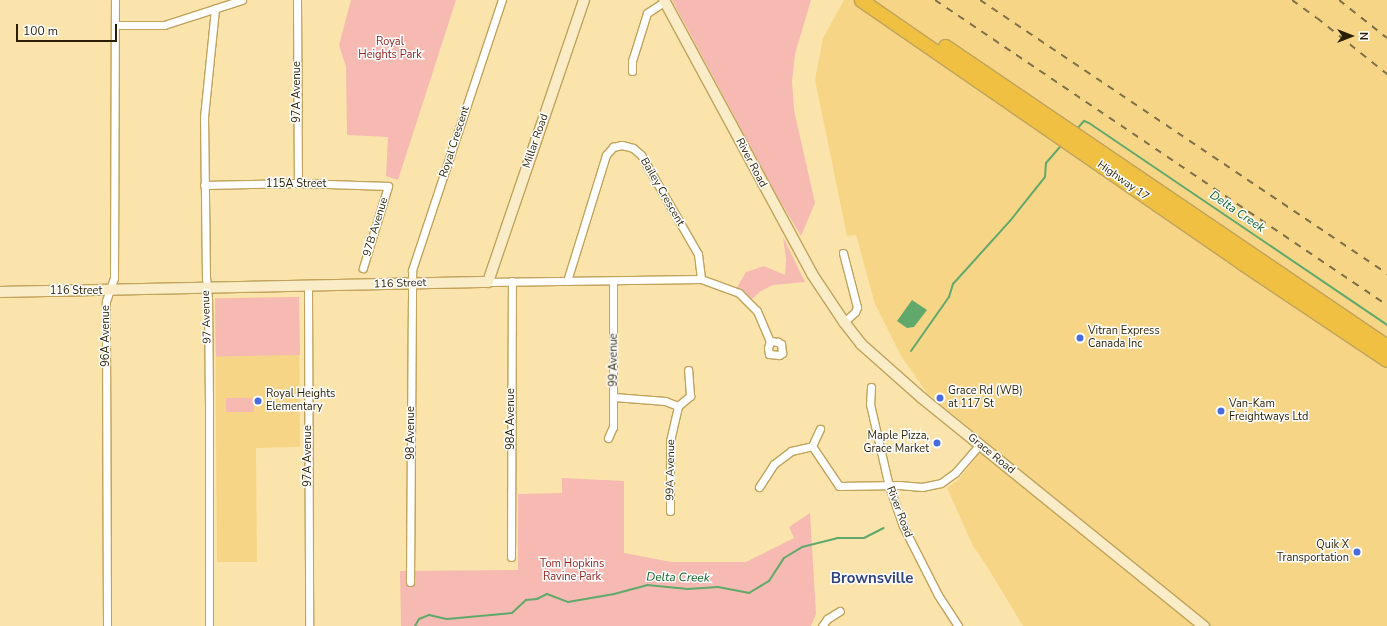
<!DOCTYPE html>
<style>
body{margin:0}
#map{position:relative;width:1387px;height:626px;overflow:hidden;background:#fbe4ab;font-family:"Nunito Sans",sans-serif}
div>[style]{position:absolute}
.built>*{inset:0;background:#f7d586}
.green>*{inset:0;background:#f6bab2;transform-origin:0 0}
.water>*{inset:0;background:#60a96b}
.stream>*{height:2px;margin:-1px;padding:0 1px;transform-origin:1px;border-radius:1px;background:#60a96b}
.roads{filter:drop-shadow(1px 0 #c0a35c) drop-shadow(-1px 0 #c0a35c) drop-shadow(0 1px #c0a35c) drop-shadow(0 -1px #c0a35c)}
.street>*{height:7px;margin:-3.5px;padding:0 3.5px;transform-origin:3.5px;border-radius:3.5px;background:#fff}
.secondary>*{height:10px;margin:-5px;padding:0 5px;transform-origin:5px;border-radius:5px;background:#faecc6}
.highway>*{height:13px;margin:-6.5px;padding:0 6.5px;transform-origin:6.5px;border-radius:6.5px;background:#efc042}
.rail>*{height:2px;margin-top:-1px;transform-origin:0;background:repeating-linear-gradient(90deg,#7f6f47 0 7px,transparent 0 14px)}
.dots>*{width:11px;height:11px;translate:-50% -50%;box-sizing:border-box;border:2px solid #fff;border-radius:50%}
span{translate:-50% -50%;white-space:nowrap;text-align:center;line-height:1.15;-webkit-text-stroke:3px #fff;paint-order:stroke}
.park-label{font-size:11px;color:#91221e}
.street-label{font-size:11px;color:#2a1f02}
.poi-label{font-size:11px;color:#2a1f02}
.left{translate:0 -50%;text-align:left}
.right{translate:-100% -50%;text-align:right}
.water-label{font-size:12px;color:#126227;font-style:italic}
.district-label{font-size:15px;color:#30437d;font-weight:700}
.north{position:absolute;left:1331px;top:16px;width:40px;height:40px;-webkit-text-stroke:3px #fff;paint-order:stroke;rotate:90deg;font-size:11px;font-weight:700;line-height:16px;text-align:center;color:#2a1f02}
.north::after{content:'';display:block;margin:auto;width:14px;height:18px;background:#2a1f02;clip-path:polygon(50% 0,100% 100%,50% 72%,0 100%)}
.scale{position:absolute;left:16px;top:24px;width:101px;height:18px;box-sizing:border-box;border:2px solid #2a1f02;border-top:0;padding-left:5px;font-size:12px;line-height:14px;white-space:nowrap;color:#2a1f02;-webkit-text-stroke:3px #fff;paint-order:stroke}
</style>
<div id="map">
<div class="built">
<div style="clip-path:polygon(844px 0,1387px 0,1387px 626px,1023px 626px,988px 568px,973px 546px,947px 488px,959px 479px,988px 443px,927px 393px,901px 356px,875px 304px,856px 235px,847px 236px,815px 80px,823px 38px)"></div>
<div style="clip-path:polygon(299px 297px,300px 447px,256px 448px,257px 562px,217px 562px,215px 298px)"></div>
</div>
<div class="green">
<div style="clip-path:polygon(351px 0,456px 0,398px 180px,386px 176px,388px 137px,347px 135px,346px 67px,339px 45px)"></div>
<div style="clip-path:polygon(672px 0,811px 0,795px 54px,792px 82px,794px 110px,815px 203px,801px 236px,777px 196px)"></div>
<div style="clip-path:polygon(783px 237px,805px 282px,773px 285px,761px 291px,752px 299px,736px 289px,746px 272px,764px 266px,785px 275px,786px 259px)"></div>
<div style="left:299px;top:297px;width:58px;height:84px;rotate:89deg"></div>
<div style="left:254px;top:398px;width:14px;height:28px;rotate:90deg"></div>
<div style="clip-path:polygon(562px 478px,624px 481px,624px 553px,672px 562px,746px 562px,794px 538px,789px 527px,810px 513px,816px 614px,811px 626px,401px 626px,400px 571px,518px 570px,518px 494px,562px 493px)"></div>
</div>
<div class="water">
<div style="clip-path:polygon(912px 300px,927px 310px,914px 327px,907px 328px,897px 321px)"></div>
</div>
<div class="stream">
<div style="left:1077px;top:129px;width:11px;rotate:-49deg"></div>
<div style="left:1084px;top:121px;width:5px;rotate:22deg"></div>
<div style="left:1089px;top:123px;width:360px;rotate:34.1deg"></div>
<div style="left:911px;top:351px;width:66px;rotate:-54.9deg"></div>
<div style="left:949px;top:297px;width:14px;rotate:-73deg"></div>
<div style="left:953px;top:284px;width:85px;rotate:-47.9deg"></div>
<div style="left:1010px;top:221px;width:56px;rotate:-51.5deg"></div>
<div style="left:1045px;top:177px;width:14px;rotate:-86deg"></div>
<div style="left:1046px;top:163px;width:23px;rotate:-49deg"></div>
<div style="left:415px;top:626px;width:8px;rotate:-60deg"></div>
<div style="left:419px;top:619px;width:11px;rotate:-22deg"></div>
<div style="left:429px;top:615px;width:18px;rotate:13deg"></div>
<div style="left:447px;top:619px;width:65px;rotate:-5.3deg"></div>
<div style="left:512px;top:613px;width:19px;rotate:-43deg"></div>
<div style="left:526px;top:600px;width:11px;rotate:-5deg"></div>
<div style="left:537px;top:599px;width:11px;rotate:-27deg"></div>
<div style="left:547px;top:594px;width:22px;rotate:21deg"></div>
<div style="left:568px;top:602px;width:47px;rotate:-9.9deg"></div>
<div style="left:614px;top:594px;width:34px;rotate:-15deg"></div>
<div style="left:647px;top:585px;width:41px;rotate:5.6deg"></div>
<div style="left:688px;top:589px;width:30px;rotate:-4deg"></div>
<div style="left:718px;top:587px;width:32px;rotate:11deg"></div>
<div style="left:749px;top:593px;width:23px;rotate:-31deg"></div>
<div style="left:769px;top:581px;width:27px;rotate:-57deg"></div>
<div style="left:784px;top:558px;width:21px;rotate:-31deg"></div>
<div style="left:802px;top:547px;width:36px;rotate:-14deg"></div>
<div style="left:837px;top:538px;width:27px"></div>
<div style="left:864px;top:538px;width:22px;rotate:-27deg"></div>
</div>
<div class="roads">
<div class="street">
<div style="left:297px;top:0;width:183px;rotate:89.7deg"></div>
<div style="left:115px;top:25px;width:49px"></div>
<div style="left:164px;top:25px;width:82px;rotate:-17.8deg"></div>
<div style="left:632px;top:71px;width:10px;rotate:-90deg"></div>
<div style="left:632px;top:61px;width:50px;rotate:-72.6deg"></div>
<div style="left:647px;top:13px;width:20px;rotate:-33deg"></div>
<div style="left:204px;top:185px;width:94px;rotate:-1.2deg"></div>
<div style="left:298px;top:183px;width:90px;rotate:1.9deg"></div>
<div style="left:388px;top:186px;width:86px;rotate:107deg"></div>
<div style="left:843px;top:253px;width:56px;rotate:75.5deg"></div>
<div style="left:857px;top:307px;width:5px;rotate:112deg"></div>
<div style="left:855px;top:312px;width:15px;rotate:138deg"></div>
<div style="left:567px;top:281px;width:132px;rotate:-72.8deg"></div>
<div style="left:606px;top:155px;width:11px;rotate:-49deg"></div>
<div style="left:613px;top:147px;width:9px;rotate:-13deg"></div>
<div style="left:622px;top:145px;width:11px;rotate:15deg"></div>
<div style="left:633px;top:148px;width:11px;rotate:41deg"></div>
<div style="left:641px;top:155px;width:114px;rotate:60.1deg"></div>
<div style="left:698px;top:254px;width:25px;rotate:83deg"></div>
<div style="left:488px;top:282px;width:213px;rotate:-0.8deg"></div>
<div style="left:701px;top:279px;width:40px;rotate:20.2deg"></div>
<div style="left:739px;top:293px;width:25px;rotate:45deg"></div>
<div style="left:757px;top:311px;width:33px;rotate:67deg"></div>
<div style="left:770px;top:341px;width:7px;rotate:106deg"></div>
<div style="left:768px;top:348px;width:6px;rotate:81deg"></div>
<div style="left:769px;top:354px;width:10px;rotate:6deg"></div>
<div style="left:779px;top:355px;width:4px;rotate:-34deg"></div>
<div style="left:782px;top:353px;width:9px;rotate:-96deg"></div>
<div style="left:781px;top:344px;width:4px;rotate:-146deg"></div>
<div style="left:778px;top:342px;width:8px;rotate:-173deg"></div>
<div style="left:308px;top:287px;width:339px;rotate:89.8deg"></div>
<div style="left:871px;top:387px;width:17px;rotate:93deg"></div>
<div style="left:870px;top:404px;width:84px;rotate:77deg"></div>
<div style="left:889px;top:486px;width:42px;rotate:70.7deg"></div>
<div style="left:903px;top:526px;width:77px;rotate:63.1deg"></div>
<div style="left:938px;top:595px;width:37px;rotate:57deg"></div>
<div style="left:614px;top:397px;width:51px;rotate:4.5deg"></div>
<div style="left:665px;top:401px;width:14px;rotate:21deg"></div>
<div style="left:678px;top:406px;width:16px;rotate:-40deg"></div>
<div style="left:690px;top:396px;width:26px;rotate:-94deg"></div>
<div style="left:608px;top:438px;width:12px;rotate:-66deg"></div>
<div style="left:613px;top:427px;width:146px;rotate:-90deg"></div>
<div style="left:812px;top:446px;width:19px;rotate:-65deg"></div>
<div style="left:759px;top:487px;width:27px;rotate:-57deg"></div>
<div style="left:774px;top:464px;width:21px;rotate:-37deg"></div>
<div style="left:791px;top:451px;width:22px;rotate:-13deg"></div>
<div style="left:812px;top:446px;width:48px;rotate:56deg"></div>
<div style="left:839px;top:486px;width:60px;rotate:-1deg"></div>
<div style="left:899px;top:485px;width:23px;rotate:5deg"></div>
<div style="left:922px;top:487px;width:19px;rotate:-12deg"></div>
<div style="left:941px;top:483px;width:17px;rotate:-36deg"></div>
<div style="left:955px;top:473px;width:37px;rotate:-49deg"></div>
<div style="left:670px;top:511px;width:70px;rotate:-90deg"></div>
<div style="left:670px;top:441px;width:36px;rotate:-77deg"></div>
<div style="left:511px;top:557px;width:276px;rotate:-89.8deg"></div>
<div style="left:410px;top:582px;width:312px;rotate:-89.6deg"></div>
<div style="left:412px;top:270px;width:285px;rotate:-71.6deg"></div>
<div style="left:107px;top:626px;width:325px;rotate:-90.2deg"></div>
<div style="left:106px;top:301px;width:24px;rotate:-71deg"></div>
<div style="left:114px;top:278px;width:278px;rotate:-89.8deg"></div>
<div style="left:209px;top:626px;width:221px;rotate:-90deg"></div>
<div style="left:209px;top:405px;width:106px;rotate:-90.5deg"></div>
<div style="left:208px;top:299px;width:21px;rotate:-95deg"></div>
<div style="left:206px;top:278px;width:161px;rotate:-90.7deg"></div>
<div style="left:204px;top:117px;width:109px;rotate:-84.2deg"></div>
<div style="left:822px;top:626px;width:9px;rotate:-54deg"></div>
<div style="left:827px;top:619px;width:15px;rotate:-32deg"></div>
</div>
<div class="secondary">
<div style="left:664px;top:0;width:311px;rotate:61.6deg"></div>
<div style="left:812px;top:274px;width:58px;rotate:56.3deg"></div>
<div style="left:844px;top:322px;width:28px;rotate:52deg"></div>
<div style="left:861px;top:344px;width:81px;rotate:41.5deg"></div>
<div style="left:922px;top:398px;width:363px;rotate:39deg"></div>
<div style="left:0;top:292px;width:488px;rotate:-1.2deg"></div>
<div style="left:488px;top:282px;width:298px;rotate:-71.2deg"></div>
</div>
<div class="highway">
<div style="left:861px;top:0;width:463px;rotate:34.6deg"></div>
<div style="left:1242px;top:263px;width:174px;rotate:33.8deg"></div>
<div style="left:945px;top:46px;width:534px;rotate:34.17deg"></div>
</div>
</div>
<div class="rail">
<div style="left:935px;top:0;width:545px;rotate:34.01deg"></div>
<div style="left:980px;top:0;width:491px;rotate:33.9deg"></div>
<div style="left:1292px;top:0;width:31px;rotate:36deg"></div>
<div style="left:1317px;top:18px;width:90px;rotate:38.7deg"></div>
<div style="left:1339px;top:0;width:61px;rotate:38.4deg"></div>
</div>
<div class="dots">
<div style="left:1080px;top:338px;background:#486bde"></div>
<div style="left:940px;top:398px;background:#486bde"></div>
<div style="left:258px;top:401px;background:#486bde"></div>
<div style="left:1221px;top:411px;background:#486bde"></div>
<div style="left:937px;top:443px;background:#486bde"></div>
<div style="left:1357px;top:552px;background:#486bde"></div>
</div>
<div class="park-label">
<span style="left:390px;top:49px">Royal<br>Heights Park</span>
<span style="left:572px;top:571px">Tom Hopkins<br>Ravine Park</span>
</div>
<div class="street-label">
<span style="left:297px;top:92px;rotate:-90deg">97A Avenue</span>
<span style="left:536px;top:141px;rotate:-71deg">Millar Road</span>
<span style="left:455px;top:142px;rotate:-72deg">Royal Crescent</span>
<span style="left:751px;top:163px;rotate:62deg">River Road</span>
<span style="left:1123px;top:181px;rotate:35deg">Highway 17</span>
<span style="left:296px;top:184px">115A Street</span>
<span style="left:662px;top:192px;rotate:60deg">Bailey Crescent</span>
<span style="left:376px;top:227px;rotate:-73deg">97B Avenue</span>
<span style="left:400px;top:284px;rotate:-2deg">116 Street</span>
<span style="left:76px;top:291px">116 Street</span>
<span style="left:207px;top:317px;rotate:-92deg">97 Avenue</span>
<span style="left:106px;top:336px;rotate:-90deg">96A Avenue</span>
<span style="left:614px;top:360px;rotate:-90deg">99 Avenue</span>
<span style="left:511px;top:419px;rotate:-90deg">98A Avenue</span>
<span style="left:411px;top:433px;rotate:-90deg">98 Avenue</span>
<span style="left:991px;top:454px;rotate:39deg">Grace Road</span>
<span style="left:308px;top:456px;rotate:-90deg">97A Avenue</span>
<span style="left:671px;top:470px;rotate:-89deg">99A Avenue</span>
<span style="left:899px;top:512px;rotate:69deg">River Road</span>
</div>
<div class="poi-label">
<span class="left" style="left:1088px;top:338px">Vitran Express<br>Canada Inc</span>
<span class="left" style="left:948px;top:398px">Grace Rd (WB)<br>at 117 St</span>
<span class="left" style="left:266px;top:401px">Royal Heights<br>Elementary</span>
<span class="left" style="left:1229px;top:411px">Van-Kam<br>Freightways Ltd</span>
<span class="right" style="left:929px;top:443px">Maple Pizza,<br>Grace Market</span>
<span class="right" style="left:1349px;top:552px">Quik X<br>Transportation</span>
</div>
<div class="water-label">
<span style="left:1237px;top:212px;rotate:34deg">Delta Creek</span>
<span style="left:678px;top:578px;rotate:1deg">Delta Creek</span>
</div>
<div class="district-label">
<span style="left:872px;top:579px">Brownsville</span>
</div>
<div class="north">N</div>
<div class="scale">100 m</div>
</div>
